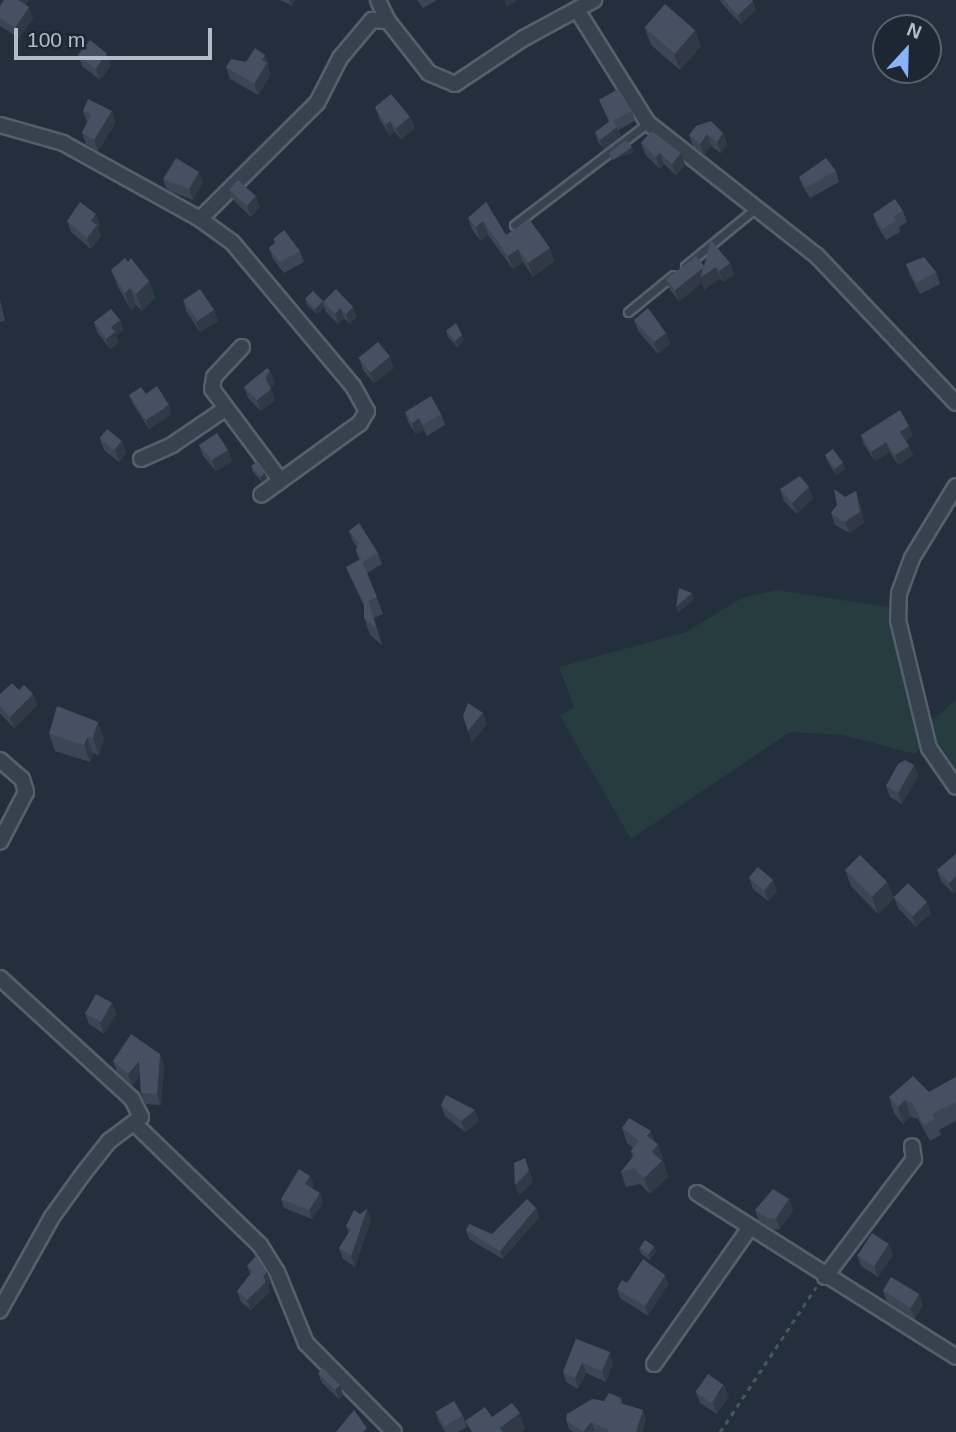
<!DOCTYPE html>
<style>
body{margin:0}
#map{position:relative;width:956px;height:1432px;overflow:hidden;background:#242f3e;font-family:Arial,sans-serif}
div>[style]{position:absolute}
.green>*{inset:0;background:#263c3f}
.path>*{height:2.5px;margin-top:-1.25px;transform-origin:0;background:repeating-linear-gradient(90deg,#44595c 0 5px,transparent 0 10px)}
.roads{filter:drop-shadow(2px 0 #565f6c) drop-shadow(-2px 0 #565f6c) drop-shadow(0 2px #565f6c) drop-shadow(0 -2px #565f6c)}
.lane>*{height:7px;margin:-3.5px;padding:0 3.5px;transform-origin:3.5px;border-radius:3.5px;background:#38414e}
.street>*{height:14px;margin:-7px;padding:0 7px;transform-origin:7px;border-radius:7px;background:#38414e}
.wall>*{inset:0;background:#3b4654}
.shaded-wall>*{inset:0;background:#303945;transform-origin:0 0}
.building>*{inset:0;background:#455162;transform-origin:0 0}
span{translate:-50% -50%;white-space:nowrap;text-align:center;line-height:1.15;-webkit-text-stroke:6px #1d2633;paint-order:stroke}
.north{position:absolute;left:872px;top:14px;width:70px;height:70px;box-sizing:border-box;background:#1d2633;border:2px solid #59626f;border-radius:50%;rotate:22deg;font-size:19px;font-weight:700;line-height:28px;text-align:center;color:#b4bcc9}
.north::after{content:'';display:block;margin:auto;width:24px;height:32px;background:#8ab4f8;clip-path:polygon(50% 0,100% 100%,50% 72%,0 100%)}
.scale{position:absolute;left:14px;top:28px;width:198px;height:32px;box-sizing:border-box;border:4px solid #b4bcc9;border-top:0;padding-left:9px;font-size:21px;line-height:24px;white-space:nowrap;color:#b4bcc9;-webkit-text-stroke:5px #1d2633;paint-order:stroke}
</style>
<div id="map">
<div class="green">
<div style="clip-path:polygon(777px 590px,888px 607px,924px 745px,915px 754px,843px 735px,790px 732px,631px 839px,560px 716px,574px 708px,559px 667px,686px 632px,742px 598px)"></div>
<div style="clip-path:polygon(956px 700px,956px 769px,926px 725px)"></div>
</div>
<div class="path">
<div style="left:720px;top:1432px;width:174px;rotate:-56.5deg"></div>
</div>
<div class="roads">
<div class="lane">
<div style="left:514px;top:225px;width:168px;rotate:-37.3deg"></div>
<div style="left:685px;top:266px;width:93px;rotate:-39.3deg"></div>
<div style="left:628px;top:312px;width:58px;rotate:-39.4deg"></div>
</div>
<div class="street">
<div style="left:378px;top:0;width:23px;rotate:65deg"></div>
<div style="left:577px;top:10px;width:133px;rotate:57.9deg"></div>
<div style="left:648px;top:123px;width:215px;rotate:38.2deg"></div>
<div style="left:817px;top:256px;width:202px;rotate:46.6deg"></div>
<div style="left:0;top:125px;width:66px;rotate:15.9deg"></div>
<div style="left:63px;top:143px;width:157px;rotate:29deg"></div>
<div style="left:200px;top:219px;width:39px;rotate:36deg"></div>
<div style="left:232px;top:242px;width:188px;rotate:50deg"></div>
<div style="left:353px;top:386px;width:29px;rotate:61deg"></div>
<div style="left:367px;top:411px;width:14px;rotate:120deg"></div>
<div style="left:360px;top:423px;width:122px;rotate:144deg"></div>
<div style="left:200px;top:219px;width:165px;rotate:-44.8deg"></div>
<div style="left:317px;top:103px;width:51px;rotate:-62.9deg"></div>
<div style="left:340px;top:58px;width:50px;rotate:-49.9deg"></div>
<div style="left:372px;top:20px;width:16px;rotate:4deg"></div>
<div style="left:388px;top:21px;width:66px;rotate:51.7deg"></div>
<div style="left:429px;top:73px;width:28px;rotate:23deg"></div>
<div style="left:455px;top:84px;width:83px;rotate:-33.7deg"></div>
<div style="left:524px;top:38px;width:80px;rotate:-28.5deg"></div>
<div style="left:242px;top:347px;width:41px;rotate:133deg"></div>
<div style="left:214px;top:377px;width:12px;rotate:99deg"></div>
<div style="left:212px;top:389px;width:114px;rotate:53.2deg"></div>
<div style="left:141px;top:459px;width:34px;rotate:-24deg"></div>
<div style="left:172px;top:445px;width:64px;rotate:-34.2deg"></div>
<div style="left:956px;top:486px;width:84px;rotate:121.4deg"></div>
<div style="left:912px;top:558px;width:38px;rotate:110deg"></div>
<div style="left:899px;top:594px;width:26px;rotate:92deg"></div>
<div style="left:898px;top:620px;width:132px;rotate:76.4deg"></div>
<div style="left:929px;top:748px;width:47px;rotate:55.3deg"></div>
<div style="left:0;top:760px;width:29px;rotate:41deg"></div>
<div style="left:22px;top:779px;width:14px;rotate:73deg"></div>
<div style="left:26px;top:792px;width:56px;rotate:117.5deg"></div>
<div style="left:0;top:978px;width:179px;rotate:42.5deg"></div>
<div style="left:132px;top:1099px;width:20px;rotate:63deg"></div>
<div style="left:141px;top:1117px;width:40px;rotate:143deg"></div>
<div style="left:109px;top:1141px;width:42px;rotate:128.2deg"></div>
<div style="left:83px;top:1174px;width:53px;rotate:125.8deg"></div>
<div style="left:52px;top:1217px;width:107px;rotate:119.2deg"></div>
<div style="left:136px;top:1125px;width:173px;rotate:44.1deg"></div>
<div style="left:260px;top:1245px;width:32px;rotate:58deg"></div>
<div style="left:277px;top:1272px;width:77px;rotate:67.8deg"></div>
<div style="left:306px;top:1343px;width:125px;rotate:45.3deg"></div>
<div style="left:697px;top:1193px;width:307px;rotate:32.3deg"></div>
<div style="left:825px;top:1277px;width:148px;rotate:-53deg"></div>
<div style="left:914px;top:1159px;width:13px;rotate:-99deg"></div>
<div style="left:654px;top:1364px;width:165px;rotate:-54.9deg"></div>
</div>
</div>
<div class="wall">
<div style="clip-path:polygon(280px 0,295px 0,292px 6px)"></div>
<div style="clip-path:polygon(417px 0,437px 0,423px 8px)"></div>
<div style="clip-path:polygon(720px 0,752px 0,756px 10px,741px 24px,721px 3px)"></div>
<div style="clip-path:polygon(28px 1px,25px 5px,33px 18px,19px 38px,0 26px,0 6px)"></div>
<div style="clip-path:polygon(645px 28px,701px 46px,680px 70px,651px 45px)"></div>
<div style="clip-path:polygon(78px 55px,111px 65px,100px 80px,82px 66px)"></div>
<div style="clip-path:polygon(265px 55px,269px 66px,268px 68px,271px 74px,258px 95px,230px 79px,226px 67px)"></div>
<div style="clip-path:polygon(599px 100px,632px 111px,635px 121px,618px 130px,621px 136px,604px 149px,598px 142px,595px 132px,609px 122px)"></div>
<div style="clip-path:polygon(375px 107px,410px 117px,415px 128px,401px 139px,395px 132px,390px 136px,379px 118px)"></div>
<div style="clip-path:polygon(83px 111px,116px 122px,98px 151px,86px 144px,82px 133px,87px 122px)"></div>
<div style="clip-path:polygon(723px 133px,727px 144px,721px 153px,711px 146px,704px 155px,693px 146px,689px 135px)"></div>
<div style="clip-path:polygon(641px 143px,681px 153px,685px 165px,676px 175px,664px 164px,660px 169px,645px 154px)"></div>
<div style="clip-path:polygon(836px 171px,839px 182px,810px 198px,803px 187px,799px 177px)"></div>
<div style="clip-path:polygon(163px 179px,203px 182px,193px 200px,167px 190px)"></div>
<div style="clip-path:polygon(229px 189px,260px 207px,251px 217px,233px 200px)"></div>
<div style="clip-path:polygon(486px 202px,506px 235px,554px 261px,533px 277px,523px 262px,513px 269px,488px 235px,481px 241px,473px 231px,468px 218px)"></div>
<div style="clip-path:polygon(903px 211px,907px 222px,899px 227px,900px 232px,886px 240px,877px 225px,873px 214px)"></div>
<div style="clip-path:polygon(96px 214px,100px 225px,98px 228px,101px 236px,91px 249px,71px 232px,67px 221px)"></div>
<div style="clip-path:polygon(273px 239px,300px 251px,304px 262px,284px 273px,273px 259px,269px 248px,275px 243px)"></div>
<div style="clip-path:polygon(730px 263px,734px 275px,723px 282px,720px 278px,704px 290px,702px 283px,679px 301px,670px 290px,666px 279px,704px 266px)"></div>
<div style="clip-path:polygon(906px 264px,936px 272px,940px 284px,920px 294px,910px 275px)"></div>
<div style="clip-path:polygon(111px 270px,149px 281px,155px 298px,142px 311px,136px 305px,131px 310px,118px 287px)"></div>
<div style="clip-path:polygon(305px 299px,323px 301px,323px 302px,353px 307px,356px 317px,350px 324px,344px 318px,338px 324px,326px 312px,324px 307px,317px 314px,307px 305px)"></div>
<div style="clip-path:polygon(0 300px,5px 321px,0 322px)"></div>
<div style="clip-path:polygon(183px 300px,214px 310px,218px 321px,200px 332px,186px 311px)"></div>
<div style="clip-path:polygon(120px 320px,123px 330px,116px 336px,119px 342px,110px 349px,97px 332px,94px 322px)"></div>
<div style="clip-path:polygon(634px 320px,666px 333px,670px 344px,658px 354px,638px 331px)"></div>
<div style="clip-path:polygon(446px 331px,462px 335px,464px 340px,457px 347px,448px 337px)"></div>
<div style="clip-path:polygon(359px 358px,394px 368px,374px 383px,363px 370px)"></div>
<div style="clip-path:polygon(270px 371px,275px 383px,270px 388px,275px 400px,261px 411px,248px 398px,244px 387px)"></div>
<div style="clip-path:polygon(146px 394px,172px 414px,149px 429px,133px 404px,129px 395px)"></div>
<div style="clip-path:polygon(405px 412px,441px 414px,445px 425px,427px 436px,424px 430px,416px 434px,409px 424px)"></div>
<div style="clip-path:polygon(861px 435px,913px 436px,906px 441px,913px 455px,898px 465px,890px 452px,875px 461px,864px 445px)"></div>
<div style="clip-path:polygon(100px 439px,126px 452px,119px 462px,104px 450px)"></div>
<div style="clip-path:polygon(199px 445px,228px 450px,232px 462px,216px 471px,203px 456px)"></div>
<div style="clip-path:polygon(825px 455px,845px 469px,836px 475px,827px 460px)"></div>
<div style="clip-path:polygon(251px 466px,265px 473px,267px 478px,262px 482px,253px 472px)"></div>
<div style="clip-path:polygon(780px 489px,813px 498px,797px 514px,784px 501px)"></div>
<div style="clip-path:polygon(845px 497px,860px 503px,864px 523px,849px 533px,835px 525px,831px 513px,837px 505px)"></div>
<div style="clip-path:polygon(349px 531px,378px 553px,382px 564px,367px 573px,383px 614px,374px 618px,382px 645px,370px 635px,364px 618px,364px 606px,353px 583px,346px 567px,359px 560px,356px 550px,357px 547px,353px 542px)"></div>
<div style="clip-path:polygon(19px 690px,33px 694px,37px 705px,14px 728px,0 713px,0 694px)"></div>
<div style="clip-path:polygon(49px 734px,104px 738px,99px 755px,93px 753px,90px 762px,55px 751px)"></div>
<div style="clip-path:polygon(914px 765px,918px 776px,902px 804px,890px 797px,886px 786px)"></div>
<div style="clip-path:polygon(956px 854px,956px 891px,954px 894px,941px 881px,937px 870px)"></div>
<div style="clip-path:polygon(845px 870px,887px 882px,894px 898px,878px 914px,851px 886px)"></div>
<div style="clip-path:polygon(749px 878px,773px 880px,777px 891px,768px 901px,753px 889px)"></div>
<div style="clip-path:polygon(894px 897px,931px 913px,916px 927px,898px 908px)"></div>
<div style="clip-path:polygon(112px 1003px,116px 1014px,104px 1034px,89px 1024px,85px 1013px)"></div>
<div style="clip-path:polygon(160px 1054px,164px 1065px,161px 1105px,145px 1104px,141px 1093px,140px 1076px,132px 1086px,117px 1072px,113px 1061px)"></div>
<div style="clip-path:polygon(956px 1077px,956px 1121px,939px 1130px,941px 1135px,930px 1141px,918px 1119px,911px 1117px,903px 1124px,894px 1113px,889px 1097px,929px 1092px)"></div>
<div style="clip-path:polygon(441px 1105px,479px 1121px,465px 1132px,445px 1116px)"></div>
<div style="clip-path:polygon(622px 1128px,658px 1144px,668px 1176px,650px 1194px,640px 1184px,626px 1187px,621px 1172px,633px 1157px,631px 1151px,633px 1148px,627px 1143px)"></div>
<div style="clip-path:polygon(314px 1185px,312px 1188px,323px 1202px,312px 1219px,284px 1208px,281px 1199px)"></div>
<div style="clip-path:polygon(789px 1199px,793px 1211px,780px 1229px,774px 1230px,759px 1221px,755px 1210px)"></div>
<div style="clip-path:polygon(536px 1208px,539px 1217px,503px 1259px,469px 1239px,466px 1230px,492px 1234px)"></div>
<div style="clip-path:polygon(367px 1209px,371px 1220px,355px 1267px,343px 1259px,339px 1248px,349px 1233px,346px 1226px)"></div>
<div style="clip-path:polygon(654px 1246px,656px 1251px,650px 1260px,641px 1254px,639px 1248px)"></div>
<div style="clip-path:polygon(857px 1255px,893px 1255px,878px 1277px,861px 1266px)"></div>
<div style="clip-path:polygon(247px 1266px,267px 1272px,271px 1282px,268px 1286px,270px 1292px,251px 1310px,241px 1302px,237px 1291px,250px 1274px)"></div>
<div style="clip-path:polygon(665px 1275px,668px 1284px,648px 1316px,620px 1298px,617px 1289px,627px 1283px)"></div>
<div style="clip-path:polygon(883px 1291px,923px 1305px,915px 1319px,887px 1302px)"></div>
<div style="clip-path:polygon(576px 1339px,613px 1363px,606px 1382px,586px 1373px,578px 1389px,566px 1382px,563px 1372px)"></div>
<div style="clip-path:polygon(318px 1373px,340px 1385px,343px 1395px,339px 1399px,322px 1383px)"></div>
<div style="clip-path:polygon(696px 1392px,729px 1396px,717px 1414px,700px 1403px)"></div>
<div style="clip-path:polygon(621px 1398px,623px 1404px,643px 1410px,646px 1420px,642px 1432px,573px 1432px,569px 1429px,566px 1420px,604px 1401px)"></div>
<div style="clip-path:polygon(435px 1411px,463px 1416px,467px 1427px,458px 1432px,445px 1432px,439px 1422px)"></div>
</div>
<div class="shaded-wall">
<div style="clip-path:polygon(17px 0,27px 0,28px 1px,21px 10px)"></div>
<div style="clip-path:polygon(289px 0,295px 0,292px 6px)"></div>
<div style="clip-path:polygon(504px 0,517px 0,507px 7px)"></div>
<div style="clip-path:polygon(753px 1px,756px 10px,741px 24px,738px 15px)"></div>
<div style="clip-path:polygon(29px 7px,33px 18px,19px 38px,15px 28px)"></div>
<div style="clip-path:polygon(695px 30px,701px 46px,680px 70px,674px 54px)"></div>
<div style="clip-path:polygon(107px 54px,111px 65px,100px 80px,96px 69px)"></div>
<div style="clip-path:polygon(265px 55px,269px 66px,268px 68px,271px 74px,258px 95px,254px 84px,262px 60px)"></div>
<div style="clip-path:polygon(112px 111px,116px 122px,98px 151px,94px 140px)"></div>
<div style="clip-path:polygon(410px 117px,415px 128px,401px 139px,396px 128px)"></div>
<div style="clip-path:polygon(390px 121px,395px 132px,390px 136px,386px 125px)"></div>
<div style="clip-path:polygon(617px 127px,621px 136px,604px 149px,600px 140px)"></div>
<div style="clip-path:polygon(723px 133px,727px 144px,721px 153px,717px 142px)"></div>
<div style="clip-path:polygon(707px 134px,711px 146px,704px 155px,700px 144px)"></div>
<div style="left:632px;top:147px;width:6px;height:23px;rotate:72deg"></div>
<div style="clip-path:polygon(660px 153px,664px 164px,660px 169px,656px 157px)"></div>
<div style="clip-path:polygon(681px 153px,685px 165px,676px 175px,672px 164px)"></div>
<div style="clip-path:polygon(199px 172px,203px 182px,193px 200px,189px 189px)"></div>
<div style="clip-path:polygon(256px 196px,260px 207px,251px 217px,247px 206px)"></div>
<div style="clip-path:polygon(96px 214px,100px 225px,98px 228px,101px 236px,91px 249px,87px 238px,91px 221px)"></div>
<div style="clip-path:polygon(483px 221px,488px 235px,481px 241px,476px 227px)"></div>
<div style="clip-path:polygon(550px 248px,554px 261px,533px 277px,528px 263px)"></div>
<div style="clip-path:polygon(518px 249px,523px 262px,513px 269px,508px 256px)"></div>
<div style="clip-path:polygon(730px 263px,734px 275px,723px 282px,719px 271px)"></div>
<div style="clip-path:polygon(716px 267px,720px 278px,704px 290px,702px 283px,679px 301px,675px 290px,703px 268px)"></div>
<div style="clip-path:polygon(149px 281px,155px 298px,142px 311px,136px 294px)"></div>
<div style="clip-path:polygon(130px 288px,136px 305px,131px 310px,125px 293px)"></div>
<div style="clip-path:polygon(323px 301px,324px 307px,317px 314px,315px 309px)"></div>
<div style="clip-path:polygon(353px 307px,356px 317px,350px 324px,346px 314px)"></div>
<div style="clip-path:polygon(340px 308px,344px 318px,338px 324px,335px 314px)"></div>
<div style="clip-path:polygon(214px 310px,218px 321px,200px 332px,196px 322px)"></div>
<div style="clip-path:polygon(120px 320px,123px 330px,116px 336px,119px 342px,110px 349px,106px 339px,111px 327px)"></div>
<div style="clip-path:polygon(666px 333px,670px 344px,658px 354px,654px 342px)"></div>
<div style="clip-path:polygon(462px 335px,464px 340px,457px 347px,455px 341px)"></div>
<div style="clip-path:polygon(390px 357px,394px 368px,374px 383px,369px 372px)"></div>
<div style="clip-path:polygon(270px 371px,275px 383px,270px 389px,265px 378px)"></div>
<div style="clip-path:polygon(271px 389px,275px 400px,261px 411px,257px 400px)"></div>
<div style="clip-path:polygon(169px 405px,172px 414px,149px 429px,146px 420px)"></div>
<div style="clip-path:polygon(419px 418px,424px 430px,416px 434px,412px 423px)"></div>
<div style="clip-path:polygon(909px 426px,913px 436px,904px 442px,900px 432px)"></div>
<div style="clip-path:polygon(122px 441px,126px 452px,119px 462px,115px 450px)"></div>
<div style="clip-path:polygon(886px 442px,890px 452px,875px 461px,871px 452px)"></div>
<div style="clip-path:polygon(909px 446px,913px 455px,898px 465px,895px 455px)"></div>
<div style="clip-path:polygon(228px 450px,232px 462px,216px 471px,212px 460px)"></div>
<div style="clip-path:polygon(843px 463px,845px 469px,836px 475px,834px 469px)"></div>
<div style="clip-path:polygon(265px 473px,267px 478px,262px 482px,260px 477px)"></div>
<div style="clip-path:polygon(809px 487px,813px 498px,797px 514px,792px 503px)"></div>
<div style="clip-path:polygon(856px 491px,860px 503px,864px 523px,849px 533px,845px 522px)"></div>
<div style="clip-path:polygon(692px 593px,694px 599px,678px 613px,676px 607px)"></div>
<div style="clip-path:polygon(33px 694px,37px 705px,14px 728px,10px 717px)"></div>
<div style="clip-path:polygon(483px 713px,487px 724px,472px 743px,468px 731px)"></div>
<div style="clip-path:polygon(98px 722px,104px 738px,99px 755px,93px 738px)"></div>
<div style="clip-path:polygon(87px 737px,93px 753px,90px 762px,84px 745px)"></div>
<div style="clip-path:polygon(914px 765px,918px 776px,902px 804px,898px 793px)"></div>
<div style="clip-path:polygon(956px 876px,956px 891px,954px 894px,949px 883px)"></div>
<div style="clip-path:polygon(773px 880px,777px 891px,768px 901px,764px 890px)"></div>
<div style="clip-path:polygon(887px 882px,894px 898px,878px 914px,872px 897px)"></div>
<div style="clip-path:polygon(927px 902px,931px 913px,916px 927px,912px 916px)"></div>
<div style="clip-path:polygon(112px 1003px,116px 1014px,104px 1034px,100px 1022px)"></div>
<div style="clip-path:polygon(160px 1054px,164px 1065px,161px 1105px,157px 1094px)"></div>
<div style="clip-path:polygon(139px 1061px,143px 1072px,132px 1086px,128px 1074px)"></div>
<div style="clip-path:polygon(905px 1100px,911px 1117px,903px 1124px,898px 1107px)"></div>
<div style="clip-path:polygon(475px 1110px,479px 1121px,465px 1132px,461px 1121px)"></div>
<div style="clip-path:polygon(651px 1131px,656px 1146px,658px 1144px,668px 1176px,650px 1194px,644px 1178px,647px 1136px)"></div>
<div style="clip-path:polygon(525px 1158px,533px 1182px,519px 1196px,515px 1185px)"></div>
<div style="clip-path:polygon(310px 1176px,314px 1185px,308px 1193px,305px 1184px)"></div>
<div style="clip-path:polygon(320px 1193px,323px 1202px,312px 1219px,309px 1210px)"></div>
<div style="clip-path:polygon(789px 1199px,793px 1211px,780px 1229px,776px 1218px)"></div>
<div style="clip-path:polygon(536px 1208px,539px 1217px,503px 1259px,500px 1251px)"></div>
<div style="clip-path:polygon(367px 1209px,371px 1220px,355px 1267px,351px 1256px)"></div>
<div style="clip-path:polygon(889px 1244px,893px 1255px,878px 1277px,874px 1266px)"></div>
<div style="clip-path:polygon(654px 1246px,656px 1251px,650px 1260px,648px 1254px)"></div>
<div style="clip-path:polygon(267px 1272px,271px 1282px,268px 1286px,270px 1292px,251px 1310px,247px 1300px)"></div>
<div style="clip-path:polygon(665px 1275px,668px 1284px,648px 1316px,645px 1306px)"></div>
<div style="clip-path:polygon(919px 1294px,923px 1305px,915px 1319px,910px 1308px)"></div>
<div style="clip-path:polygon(610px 1352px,613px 1363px,606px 1382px,602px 1371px)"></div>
<div style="clip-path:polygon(582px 1363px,586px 1373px,578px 1389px,575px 1378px)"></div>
<div style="clip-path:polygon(340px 1385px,343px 1395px,339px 1399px,335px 1389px)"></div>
<div style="clip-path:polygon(724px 1385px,729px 1396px,717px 1414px,713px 1403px)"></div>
<div style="clip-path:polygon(643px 1410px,646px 1420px,642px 1432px,636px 1432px)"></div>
<div style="clip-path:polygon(520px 1413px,525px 1429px,521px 1432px,501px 1432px,500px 1428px)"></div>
<div style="clip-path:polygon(591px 1422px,595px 1431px,583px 1432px)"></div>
</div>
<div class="building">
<div style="clip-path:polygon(4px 0,18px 0,29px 7px,15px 28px,0 18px,0 6px)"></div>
<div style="clip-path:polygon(724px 0,752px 0,753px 1px,738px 15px)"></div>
<div style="left:665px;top:4px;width:40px;height:31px;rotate:41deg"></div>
<div style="left:90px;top:40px;width:22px;height:19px;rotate:39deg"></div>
<div style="clip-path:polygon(255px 48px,265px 55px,262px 60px,267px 63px,254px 84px,226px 67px,231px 59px,246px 62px)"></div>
<div style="clip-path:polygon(618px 89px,632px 111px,613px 121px,617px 127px,600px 140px,595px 132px,610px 121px,599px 100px)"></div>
<div style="clip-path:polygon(391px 94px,410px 117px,396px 128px,390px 121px,386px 125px,375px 107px)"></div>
<div style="clip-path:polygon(88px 99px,112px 111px,94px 140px,82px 133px,91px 114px,83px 111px)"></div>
<div style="clip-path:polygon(711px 121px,723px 133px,717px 142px,707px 134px,700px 144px,689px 135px,696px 126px)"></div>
<div style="clip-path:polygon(652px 131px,681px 153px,672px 164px,660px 153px,656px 157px,641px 143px)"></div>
<div style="clip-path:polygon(626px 140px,632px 147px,613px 160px,609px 153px)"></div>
<div style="clip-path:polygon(176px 158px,199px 172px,189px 189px,163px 179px)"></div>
<div style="clip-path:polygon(826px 158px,836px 171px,806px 187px,799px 177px)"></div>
<div style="left:238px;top:180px;width:24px;height:13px;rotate:42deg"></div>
<div style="clip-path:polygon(895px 199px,903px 211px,894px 216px,896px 221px,882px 229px,873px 214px)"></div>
<div style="clip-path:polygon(80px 202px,96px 214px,91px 221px,97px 225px,87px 238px,67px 221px)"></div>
<div style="clip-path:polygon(486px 202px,506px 235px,529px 219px,550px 248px,528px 263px,518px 249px,508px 256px,483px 221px,476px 227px,468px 218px)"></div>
<div style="clip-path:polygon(284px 230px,300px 251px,280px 262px,269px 248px,276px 242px,273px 239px)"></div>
<div style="clip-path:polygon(711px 240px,730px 263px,719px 271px,716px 267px,700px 278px,703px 268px,675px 290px,666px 279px,696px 256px,704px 266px)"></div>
<div style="clip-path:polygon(924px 257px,936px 272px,916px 283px,906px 264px)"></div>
<div style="clip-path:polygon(125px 258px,128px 262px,131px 258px,149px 281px,136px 294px,130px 288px,125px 293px,111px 270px)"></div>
<div style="left:200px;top:289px;width:25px;height:20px;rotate:56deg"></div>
<div style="clip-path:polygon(336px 289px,353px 307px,346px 314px,340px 308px,335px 314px,323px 302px)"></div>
<div style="left:313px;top:291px;width:14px;height:11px;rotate:45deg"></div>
<div style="clip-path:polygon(648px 308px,666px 333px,654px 342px,634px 320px)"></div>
<div style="clip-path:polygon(111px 309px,120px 320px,111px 327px,115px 332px,106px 339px,94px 322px)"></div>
<div style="clip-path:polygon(456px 323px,462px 335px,455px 341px,446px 331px)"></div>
<div style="left:378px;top:342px;width:19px;height:25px;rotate:51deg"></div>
<div style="clip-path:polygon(267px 368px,270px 371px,265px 378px,271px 389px,257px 400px,244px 387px)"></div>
<div style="clip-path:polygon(157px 386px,169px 405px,146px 420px,129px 395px,141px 387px,146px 394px)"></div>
<div style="clip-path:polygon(431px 396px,441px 414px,423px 425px,419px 418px,412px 423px,405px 412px)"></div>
<div style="clip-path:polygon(900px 410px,909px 426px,900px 432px,909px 446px,895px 455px,886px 442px,871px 452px,861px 435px)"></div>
<div style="left:107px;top:429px;width:19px;height:12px;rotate:39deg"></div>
<div style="clip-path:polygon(217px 433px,228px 450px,212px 460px,199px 445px)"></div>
<div style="left:833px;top:449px;width:17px;height:10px;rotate:54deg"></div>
<div style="clip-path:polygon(257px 462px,265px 473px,260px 477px,251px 466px)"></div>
<div style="clip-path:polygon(800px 476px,809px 487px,792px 503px,780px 489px)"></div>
<div style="clip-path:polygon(834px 489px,845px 497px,856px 491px,860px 512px,845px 522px,831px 513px,837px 505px)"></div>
<div style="clip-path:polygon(359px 523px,378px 553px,362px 562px,356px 550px,359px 543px,349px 531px)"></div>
<div style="clip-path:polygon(361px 559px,377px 597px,368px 601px,376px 628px,364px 618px,364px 603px,346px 567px)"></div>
<div style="clip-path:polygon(679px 588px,692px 593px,676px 607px)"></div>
<div style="clip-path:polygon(12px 683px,19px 690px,24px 685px,33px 694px,10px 717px,0 706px,0 694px)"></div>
<div style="clip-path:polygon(468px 703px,483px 713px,468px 731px,463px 716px)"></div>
<div style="clip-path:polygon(57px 706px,98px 722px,93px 738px,87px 737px,84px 745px,49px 734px)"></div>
<div style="clip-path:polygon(905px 760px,914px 765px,898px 793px,886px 786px,898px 764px)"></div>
<div style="clip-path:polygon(956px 854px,956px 876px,949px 883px,937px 870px)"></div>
<div style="left:860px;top:855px;width:38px;height:21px;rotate:45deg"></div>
<div style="left:758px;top:867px;width:20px;height:14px;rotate:41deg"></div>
<div style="left:908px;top:883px;width:27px;height:20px;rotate:45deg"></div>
<div style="left:96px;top:994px;width:18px;height:22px;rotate:29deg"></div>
<div style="clip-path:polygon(131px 1034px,160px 1054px,157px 1094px,141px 1093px,139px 1061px,128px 1074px,113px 1061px)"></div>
<div style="clip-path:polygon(913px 1076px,929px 1092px,956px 1077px,956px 1102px,932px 1114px,935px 1119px,924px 1125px,912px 1103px,905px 1100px,898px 1107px,889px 1097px)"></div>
<div style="clip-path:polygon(446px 1095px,475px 1110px,461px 1121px,441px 1105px)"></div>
<div style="clip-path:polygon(629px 1118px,651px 1131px,647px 1136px,658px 1144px,652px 1152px,662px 1161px,644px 1178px,634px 1168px,621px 1172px,635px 1154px,631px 1151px,639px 1141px,622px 1128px)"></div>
<div style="clip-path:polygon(525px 1158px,529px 1171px,515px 1185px,514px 1163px)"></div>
<div style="clip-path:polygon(299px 1169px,310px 1176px,305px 1184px,320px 1193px,309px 1210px,281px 1199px)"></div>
<div style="clip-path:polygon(773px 1189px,789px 1199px,776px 1218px,770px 1219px,755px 1210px)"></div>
<div style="clip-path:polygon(527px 1199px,536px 1208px,500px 1251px,466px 1230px,469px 1224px,492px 1234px)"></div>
<div style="clip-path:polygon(367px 1209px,351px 1256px,339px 1248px,351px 1229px,346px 1226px,354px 1210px,360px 1214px)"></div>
<div style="left:872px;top:1233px;width:20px;height:27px;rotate:33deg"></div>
<div style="left:645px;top:1240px;width:11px;height:10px;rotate:34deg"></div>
<div style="clip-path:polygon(256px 1256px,267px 1272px,263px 1276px,266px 1282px,247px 1300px,237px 1291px,253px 1271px,247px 1266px)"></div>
<div style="clip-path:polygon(643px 1259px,665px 1275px,645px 1306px,617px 1289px,622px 1280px,627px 1283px)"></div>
<div style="left:891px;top:1277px;width:33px;height:16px;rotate:31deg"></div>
<div style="clip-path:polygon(576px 1339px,610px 1352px,602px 1371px,582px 1363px,575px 1378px,563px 1372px)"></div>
<div style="left:323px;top:1368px;width:24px;height:7px;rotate:45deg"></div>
<div style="left:708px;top:1374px;width:19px;height:22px;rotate:35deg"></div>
<div style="clip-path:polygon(609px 1393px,621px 1398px,619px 1403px,643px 1410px,636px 1432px,608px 1432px,609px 1430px,591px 1422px,583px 1432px,566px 1420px,567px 1414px,592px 1399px,604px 1401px)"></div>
<div style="left:454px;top:1401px;width:17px;height:21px;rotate:59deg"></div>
<div style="clip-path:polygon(512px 1403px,520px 1413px,500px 1428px,503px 1432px,472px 1432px,465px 1421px,485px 1407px,492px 1417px)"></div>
<div style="clip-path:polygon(354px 1410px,367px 1428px,363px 1432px,336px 1432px)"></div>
</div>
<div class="north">N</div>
<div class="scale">100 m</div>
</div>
